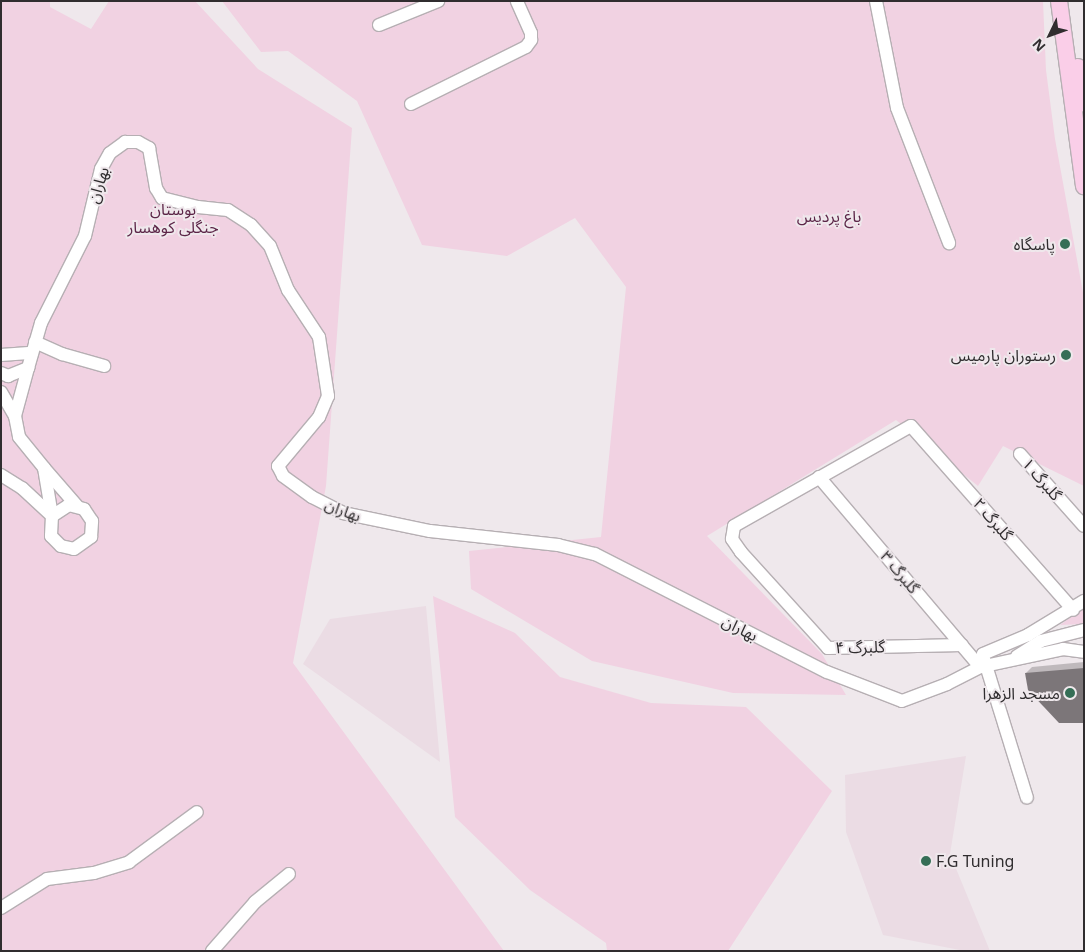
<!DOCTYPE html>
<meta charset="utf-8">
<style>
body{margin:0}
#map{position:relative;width:1085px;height:952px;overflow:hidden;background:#efe8ec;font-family:"Noto Sans","Noto Sans Arabic",sans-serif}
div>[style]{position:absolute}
.built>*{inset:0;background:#ebdce4}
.green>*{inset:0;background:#f1d2e2}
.shadow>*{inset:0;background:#0003}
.building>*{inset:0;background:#7c7679}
.roads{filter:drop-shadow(1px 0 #b6afb3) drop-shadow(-1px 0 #b6afb3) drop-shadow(0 1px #b6afb3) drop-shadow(0 -1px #b6afb3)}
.minor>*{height:12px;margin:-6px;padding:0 6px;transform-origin:6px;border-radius:6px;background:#fff}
.major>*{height:16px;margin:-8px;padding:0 8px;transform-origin:8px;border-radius:8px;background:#facee8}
.dots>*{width:14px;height:14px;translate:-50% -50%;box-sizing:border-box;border:2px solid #efe8ec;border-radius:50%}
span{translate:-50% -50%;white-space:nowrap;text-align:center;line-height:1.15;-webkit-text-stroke:4px #efe8ec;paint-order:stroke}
.street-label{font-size:16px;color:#302d2f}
.park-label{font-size:16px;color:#5c2648}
.poi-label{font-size:16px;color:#302d2f}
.right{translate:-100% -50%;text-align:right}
.left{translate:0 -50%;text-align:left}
.frame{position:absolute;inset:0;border:2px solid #302d2f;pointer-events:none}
.north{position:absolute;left:1025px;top:10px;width:50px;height:50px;-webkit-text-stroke:4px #efe8ec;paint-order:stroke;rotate:228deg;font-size:14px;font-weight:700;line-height:20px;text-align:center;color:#302d2f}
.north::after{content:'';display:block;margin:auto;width:18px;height:22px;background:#302d2f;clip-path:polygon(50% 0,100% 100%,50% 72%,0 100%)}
</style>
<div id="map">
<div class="built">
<div style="clip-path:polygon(426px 606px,440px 762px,303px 664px,330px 619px)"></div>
<div style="clip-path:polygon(966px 756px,950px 854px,990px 951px,965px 951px,883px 935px,846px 832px,845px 775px)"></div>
</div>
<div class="green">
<div style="clip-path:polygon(1px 1px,50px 1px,50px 7px,91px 29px,109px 1px,195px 1px,258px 69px,352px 128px,326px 486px,293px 663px,504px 951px,1px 951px)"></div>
<div style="clip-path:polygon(222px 1px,1043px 1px,1046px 70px,1055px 139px,1084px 298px,1084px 486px,1003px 446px,978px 486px,896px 420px,707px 536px,822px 654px,846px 695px,733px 693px,592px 661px,471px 589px,469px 551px,601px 537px,626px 287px,575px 218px,507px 256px,422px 245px,357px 101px,288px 51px,261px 52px)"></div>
<div style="clip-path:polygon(433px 596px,515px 633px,560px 677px,651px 703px,746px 707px,832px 791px,728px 951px,607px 951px,606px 943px,530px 890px,455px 817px)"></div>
<div style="clip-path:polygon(1084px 608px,1084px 624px,1060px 625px)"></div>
</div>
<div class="shadow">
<div style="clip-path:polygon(1084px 662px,1084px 721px,1026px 673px,1032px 667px)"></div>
</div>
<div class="building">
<div style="clip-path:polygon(1084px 668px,1084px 723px,1059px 723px,1028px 690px,1025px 673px)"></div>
</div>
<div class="roads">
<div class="minor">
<div style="left:876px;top:1px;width:109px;rotate:78.9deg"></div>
<div style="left:897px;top:108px;width:145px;rotate:68.9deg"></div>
<div style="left:379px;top:25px;width:64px;rotate:-22.1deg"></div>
<div style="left:411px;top:104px;width:128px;rotate:-26.4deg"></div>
<div style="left:526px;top:47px;width:9px;rotate:-54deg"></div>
<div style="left:531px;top:40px;width:7px;rotate:-90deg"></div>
<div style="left:531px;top:33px;width:35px;rotate:-114deg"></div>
<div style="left:35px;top:342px;width:30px;rotate:24deg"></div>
<div style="left:62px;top:354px;width:44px;rotate:15.9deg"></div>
<div style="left:1px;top:355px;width:31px;rotate:-4deg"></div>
<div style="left:1px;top:373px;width:8px;rotate:23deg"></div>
<div style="left:8px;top:376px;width:22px;rotate:-22deg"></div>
<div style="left:28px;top:368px;width:47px;rotate:-73.9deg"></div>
<div style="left:41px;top:323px;width:97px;rotate:-63.2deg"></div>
<div style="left:85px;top:236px;width:69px;rotate:-76.6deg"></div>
<div style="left:101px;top:169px;width:18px;rotate:-61deg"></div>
<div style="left:110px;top:153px;width:19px;rotate:-36deg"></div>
<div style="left:125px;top:142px;width:13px"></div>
<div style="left:138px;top:142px;width:13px;rotate:29deg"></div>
<div style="left:149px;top:148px;width:41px;rotate:80.1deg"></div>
<div style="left:156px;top:188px;width:12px;rotate:59deg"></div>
<div style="left:162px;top:198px;width:37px;rotate:14deg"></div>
<div style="left:198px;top:207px;width:30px;rotate:6deg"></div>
<div style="left:228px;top:210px;width:27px;rotate:33deg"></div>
<div style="left:251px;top:225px;width:28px;rotate:48deg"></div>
<div style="left:270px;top:246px;width:48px;rotate:67.8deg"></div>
<div style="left:288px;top:290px;width:56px;rotate:56.6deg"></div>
<div style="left:319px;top:337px;width:60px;rotate:81.3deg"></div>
<div style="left:328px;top:396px;width:23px;rotate:113deg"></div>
<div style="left:319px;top:417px;width:64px;rotate:129.9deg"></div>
<div style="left:278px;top:466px;width:11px;rotate:63deg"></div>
<div style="left:283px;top:476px;width:36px;rotate:36deg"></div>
<div style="left:312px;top:497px;width:35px;rotate:27deg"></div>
<div style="left:343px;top:513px;width:89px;rotate:11.7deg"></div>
<div style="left:430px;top:531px;width:129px;rotate:6.2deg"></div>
<div style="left:558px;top:545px;width:38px;rotate:14deg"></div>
<div style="left:595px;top:554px;width:260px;rotate:27deg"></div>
<div style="left:827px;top:672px;width:80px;rotate:21.1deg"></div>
<div style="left:902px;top:701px;width:48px;rotate:-20.7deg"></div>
<div style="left:947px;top:684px;width:37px;rotate:-27deg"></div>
<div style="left:980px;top:667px;width:13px;rotate:-77deg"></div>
<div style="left:983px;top:654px;width:49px;rotate:-22.9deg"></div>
<div style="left:1028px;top:635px;width:66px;rotate:-31.3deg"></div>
<div style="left:1px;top:392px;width:28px;rotate:60deg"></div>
<div style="left:15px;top:416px;width:21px;rotate:79deg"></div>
<div style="left:19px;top:437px;width:40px;rotate:51deg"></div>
<div style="left:44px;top:468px;width:49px;rotate:80.5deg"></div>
<div style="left:52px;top:516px;width:20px;rotate:93deg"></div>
<div style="left:51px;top:536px;width:14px;rotate:45deg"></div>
<div style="left:61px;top:546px;width:13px;rotate:13deg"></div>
<div style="left:74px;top:549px;width:21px;rotate:-35deg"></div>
<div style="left:91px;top:537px;width:16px;rotate:-86deg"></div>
<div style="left:92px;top:521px;width:14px;rotate:-124deg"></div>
<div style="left:84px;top:509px;width:16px;rotate:-165deg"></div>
<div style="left:69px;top:505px;width:20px;rotate:147deg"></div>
<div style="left:15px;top:416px;width:50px;rotate:-74.8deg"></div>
<div style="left:1020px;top:454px;width:96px;rotate:48.4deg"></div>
<div style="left:44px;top:468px;width:50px;rotate:49deg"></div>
<div style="left:1px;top:475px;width:25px;rotate:32deg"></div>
<div style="left:22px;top:488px;width:41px;rotate:43deg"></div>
<div style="left:819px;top:477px;width:249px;rotate:49.7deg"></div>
<div style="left:980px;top:667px;width:85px;rotate:-12.2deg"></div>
<div style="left:1063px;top:649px;width:21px;rotate:8deg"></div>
<div style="left:962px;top:645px;width:134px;rotate:178.7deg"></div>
<div style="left:828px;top:648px;width:130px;rotate:-132.2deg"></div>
<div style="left:741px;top:552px;width:16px;rotate:-125deg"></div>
<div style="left:732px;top:539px;width:13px;rotate:-81deg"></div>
<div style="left:734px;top:526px;width:203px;rotate:-29.5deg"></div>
<div style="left:911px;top:426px;width:245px;rotate:48.6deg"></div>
<div style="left:1017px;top:656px;width:28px;rotate:-32deg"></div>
<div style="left:1041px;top:641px;width:44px;rotate:-14.3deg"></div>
<div style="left:984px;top:659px;width:145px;rotate:72.8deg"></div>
<div style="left:1px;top:908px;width:54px;rotate:-32.2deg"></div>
<div style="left:47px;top:879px;width:47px;rotate:-7.3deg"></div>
<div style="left:94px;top:873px;width:37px;rotate:-17deg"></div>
<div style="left:129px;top:862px;width:84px;rotate:-36.3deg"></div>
<div style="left:212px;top:951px;width:65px;rotate:-48.7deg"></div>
<div style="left:255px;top:902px;width:44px;rotate:-39.5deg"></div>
</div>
<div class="major">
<div style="left:1059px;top:1px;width:187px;rotate:82.3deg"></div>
<div style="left:1078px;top:67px;width:37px;rotate:81deg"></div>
</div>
</div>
<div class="dots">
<div style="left:1065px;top:244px;background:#356e56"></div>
<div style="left:1066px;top:355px;background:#356e56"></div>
<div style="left:1070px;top:693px;background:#356e56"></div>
<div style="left:926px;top:861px;background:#356e56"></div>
</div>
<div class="street-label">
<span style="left:98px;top:185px;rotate:-72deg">بهاران</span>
<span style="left:1042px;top:479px;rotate:49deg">گلبرگ ۱</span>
<span style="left:343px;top:510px;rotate:21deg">بهاران</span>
<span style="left:993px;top:519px;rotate:49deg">گلبرگ ۲</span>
<span style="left:900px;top:572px;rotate:50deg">گلبرگ ۳</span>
<span style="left:740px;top:628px;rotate:27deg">بهاران</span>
<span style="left:860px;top:647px;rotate:-1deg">گلبرگ ۴</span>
</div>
<div class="park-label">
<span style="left:173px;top:218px">بوستان<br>جنگلی کوهسار</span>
<span style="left:829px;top:216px">باغ پردیس</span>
</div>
<div class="poi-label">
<span class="right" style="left:1055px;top:244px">پاسگاه</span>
<span class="right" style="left:1056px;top:355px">رستوران پارمیس</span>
<span class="right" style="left:1060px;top:693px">مسجد الزهرا</span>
<span class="left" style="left:936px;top:861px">F.G Tuning</span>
</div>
<div class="frame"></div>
<div class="north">N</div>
</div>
